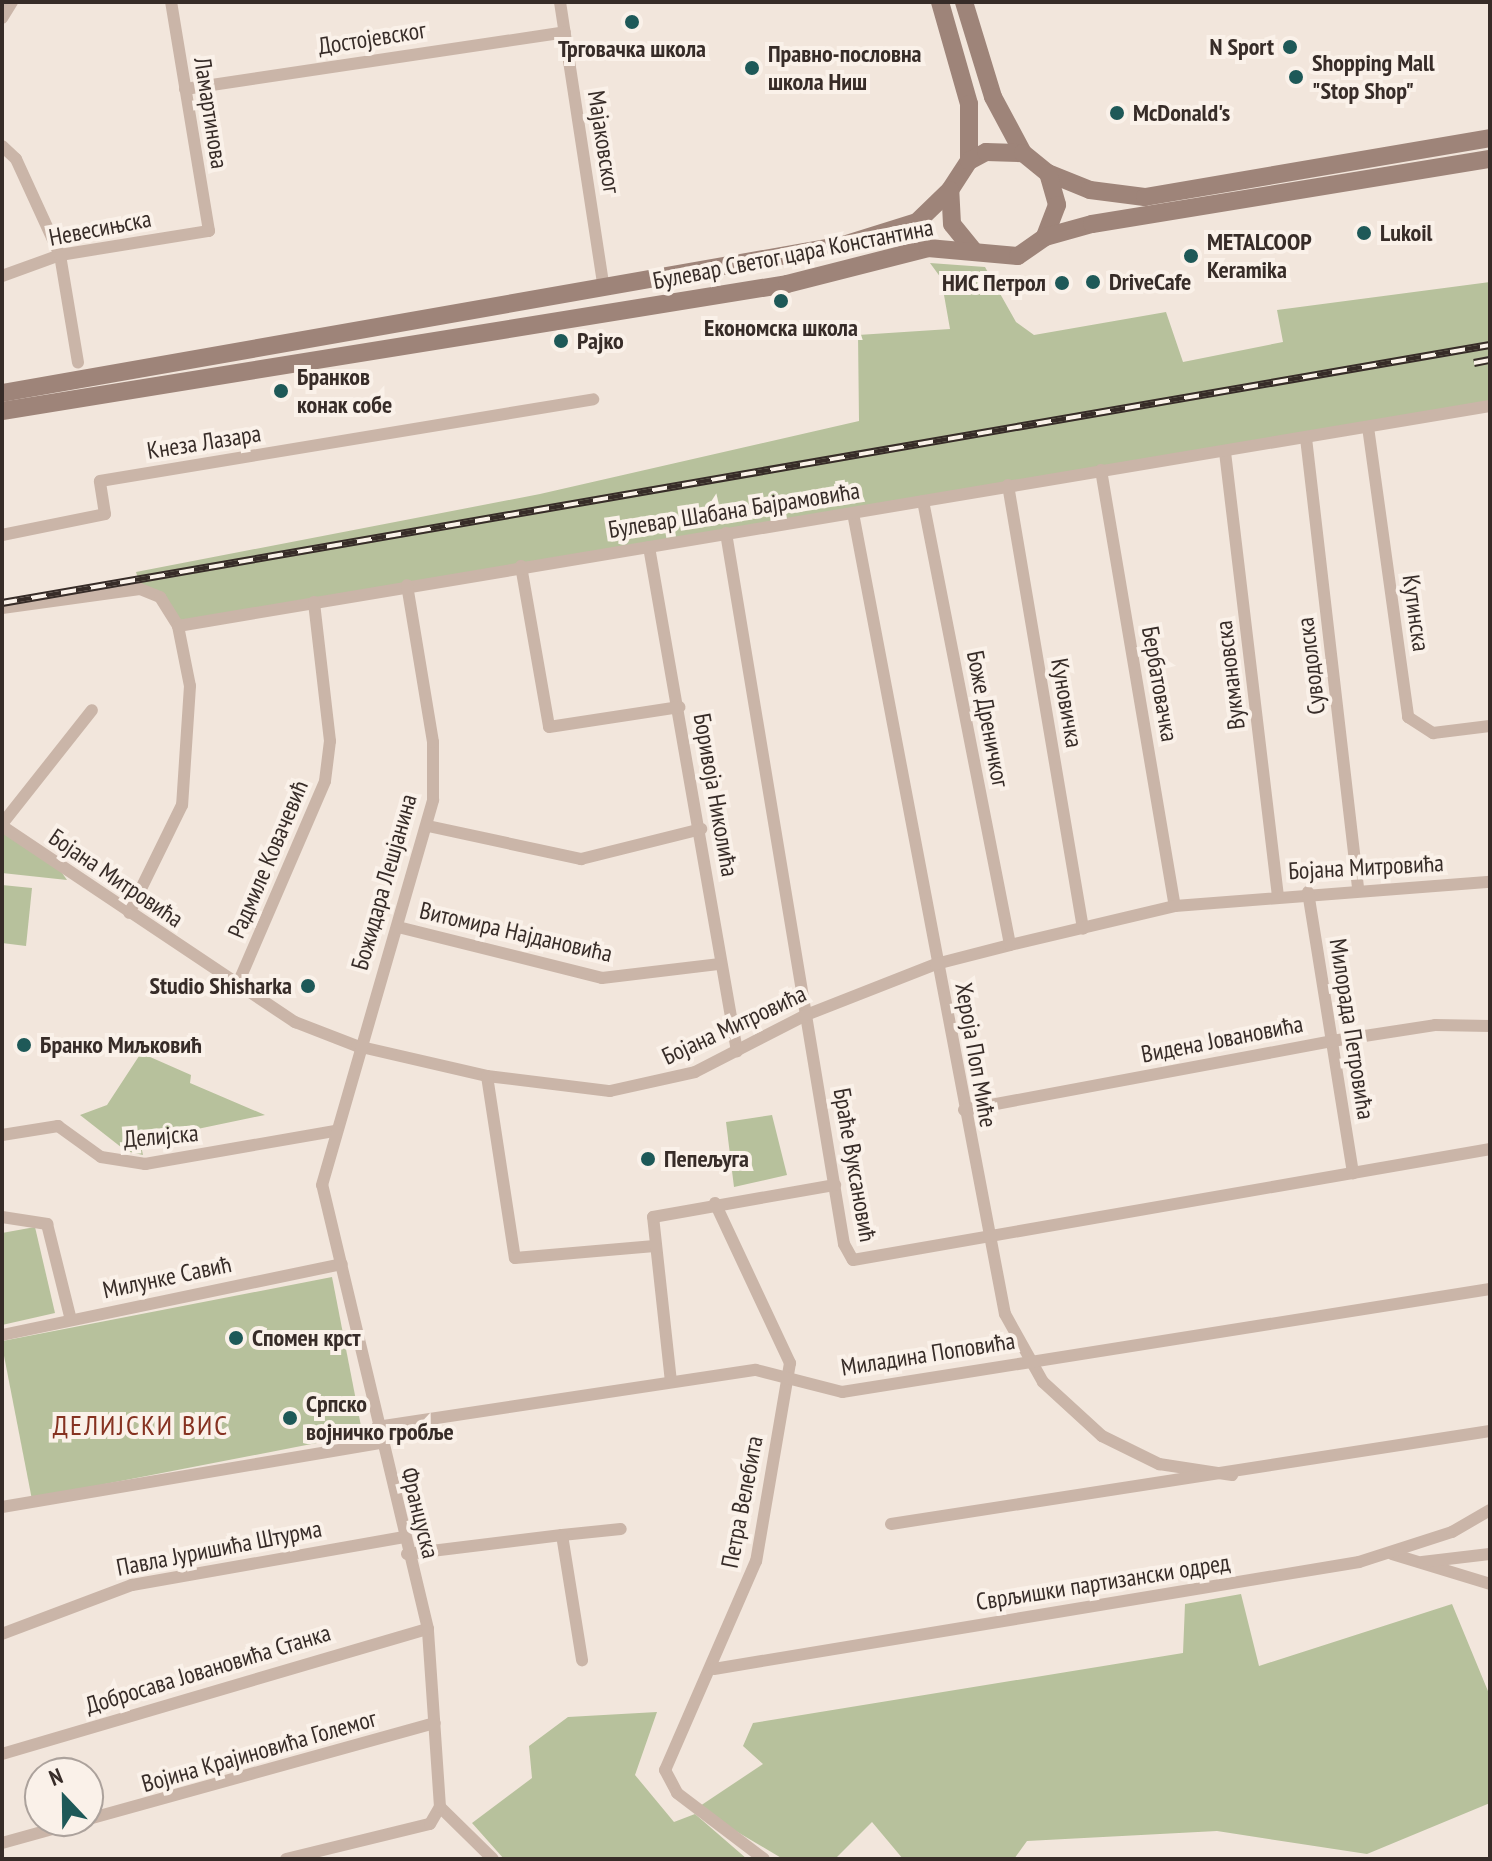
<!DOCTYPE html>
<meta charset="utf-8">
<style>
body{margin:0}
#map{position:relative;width:1492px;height:1861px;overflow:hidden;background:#f2e6dc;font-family:"PT Sans Narrow",sans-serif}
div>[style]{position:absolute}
.green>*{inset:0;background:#b7c19c;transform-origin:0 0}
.street>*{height:12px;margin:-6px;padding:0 6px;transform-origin:6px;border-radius:6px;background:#cab5a8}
.secondary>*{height:18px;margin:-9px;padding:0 9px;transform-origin:9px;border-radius:9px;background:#9e8479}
.rail>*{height:8px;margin-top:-4px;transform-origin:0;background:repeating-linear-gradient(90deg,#faf1e9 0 15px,#372c28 0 30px);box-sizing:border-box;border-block:2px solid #372c28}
.dots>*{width:22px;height:22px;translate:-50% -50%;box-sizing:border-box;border:4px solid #faf1e9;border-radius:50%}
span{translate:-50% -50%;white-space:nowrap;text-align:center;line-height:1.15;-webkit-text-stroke:8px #faf1e9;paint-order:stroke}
.street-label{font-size:24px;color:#372c28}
.poi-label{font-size:24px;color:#372c28;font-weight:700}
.right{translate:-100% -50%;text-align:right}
.left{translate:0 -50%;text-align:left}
.quarter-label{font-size:28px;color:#863221;letter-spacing:2px}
.frame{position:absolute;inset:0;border:4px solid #372c28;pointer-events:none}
.north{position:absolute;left:24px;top:1757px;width:80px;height:80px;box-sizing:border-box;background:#faf1e9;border:2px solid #aca29c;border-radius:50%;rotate:338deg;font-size:22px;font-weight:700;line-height:32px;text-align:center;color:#372c28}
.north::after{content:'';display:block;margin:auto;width:28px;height:36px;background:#1e5958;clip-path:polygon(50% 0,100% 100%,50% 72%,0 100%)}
</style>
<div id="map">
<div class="green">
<div style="clip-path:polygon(930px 263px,985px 267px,1016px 322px,1034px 335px,1166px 312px,1183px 362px,1283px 342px,1277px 310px,1490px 282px,1490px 404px,180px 624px,171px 606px,141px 588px,136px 572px,540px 494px,859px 421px,858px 335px,950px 329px,941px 278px)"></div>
<div style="clip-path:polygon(2px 832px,60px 870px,67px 880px,2px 873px)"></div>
<div style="clip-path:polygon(2px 885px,32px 888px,26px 946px,2px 943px)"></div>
<div style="clip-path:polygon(141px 1053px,191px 1075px,190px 1083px,265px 1115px,140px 1141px,143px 1155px,126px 1151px,80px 1115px,107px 1105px)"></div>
<div style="clip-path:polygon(772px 1115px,787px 1175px,734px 1187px,726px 1122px)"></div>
<div style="clip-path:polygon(35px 1227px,55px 1313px,2px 1325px,2px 1233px)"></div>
<div style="left:332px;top:1277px;width:160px;height:337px;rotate:79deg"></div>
<div style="clip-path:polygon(1241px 1594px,1259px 1666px,1452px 1604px,1490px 1696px,1490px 1803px,1367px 1854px,1217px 1831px,1027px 1841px,1014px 1859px,903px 1859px,872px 1822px,835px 1859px,783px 1859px,697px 1808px,763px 1764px,743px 1746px,753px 1723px,1183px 1653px,1185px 1604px)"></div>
<div style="clip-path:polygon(657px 1712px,635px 1775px,674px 1822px,695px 1814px,747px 1859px,504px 1859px,472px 1823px,532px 1778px,529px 1746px,568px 1717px)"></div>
</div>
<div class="street">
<div style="left:560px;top:2px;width:289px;rotate:81.3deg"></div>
<div style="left:2px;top:18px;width:19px;rotate:-58deg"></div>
<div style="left:185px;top:89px;width:384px;rotate:-8.5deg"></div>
<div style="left:2px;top:146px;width:19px;rotate:43deg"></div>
<div style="left:16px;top:159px;width:106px;rotate:65.4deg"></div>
<div style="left:60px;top:255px;width:109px;rotate:80.5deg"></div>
<div style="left:2px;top:276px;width:62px;rotate:-19.9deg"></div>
<div style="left:60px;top:255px;width:151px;rotate:-9.2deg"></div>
<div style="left:209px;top:231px;width:232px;rotate:-99.4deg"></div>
<div style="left:1368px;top:427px;width:293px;rotate:82.1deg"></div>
<div style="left:1408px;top:717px;width:30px;rotate:33deg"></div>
<div style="left:1433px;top:733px;width:57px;rotate:-7deg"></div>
<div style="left:1306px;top:438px;width:453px;rotate:83.4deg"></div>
<div style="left:1225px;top:452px;width:445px;rotate:83.2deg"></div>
<div style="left:1101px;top:470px;width:442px;rotate:80.4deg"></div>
<div style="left:1008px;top:485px;width:450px;rotate:80.4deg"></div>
<div style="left:923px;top:501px;width:452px;rotate:78.9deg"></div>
<div style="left:853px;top:513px;width:815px;rotate:79.26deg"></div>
<div style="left:1005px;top:1314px;width:78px;rotate:60.8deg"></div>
<div style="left:1043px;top:1382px;width:80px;rotate:42.5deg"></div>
<div style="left:1102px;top:1436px;width:64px;rotate:26.2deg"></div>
<div style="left:1159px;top:1464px;width:74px;rotate:8.6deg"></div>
<div style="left:726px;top:533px;width:721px;rotate:80.58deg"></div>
<div style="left:844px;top:1244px;width:18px;rotate:61deg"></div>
<div style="left:853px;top:1260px;width:647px;rotate:-9.88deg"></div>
<div style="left:2px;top:535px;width:105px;rotate:-11.5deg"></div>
<div style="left:105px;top:514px;width:33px;rotate:-99deg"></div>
<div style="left:100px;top:481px;width:500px;rotate:-9.4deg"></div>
<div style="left:649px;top:547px;width:512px;rotate:80.1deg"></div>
<div style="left:521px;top:566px;width:163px;rotate:80.1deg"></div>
<div style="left:549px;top:727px;width:132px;rotate:-8.7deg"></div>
<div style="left:2px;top:608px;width:139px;rotate:-7.8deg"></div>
<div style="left:140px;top:589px;width:22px;rotate:22deg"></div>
<div style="left:160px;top:597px;width:34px;rotate:58deg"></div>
<div style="left:178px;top:626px;width:61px;rotate:78.7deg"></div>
<div style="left:190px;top:686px;width:119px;rotate:93.8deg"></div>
<div style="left:182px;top:805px;width:120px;rotate:116.1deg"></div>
<div style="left:178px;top:626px;width:1330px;rotate:-9.52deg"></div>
<div style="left:2px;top:824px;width:145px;rotate:-51.7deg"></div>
<div style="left:2px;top:826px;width:353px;rotate:33.8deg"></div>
<div style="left:295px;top:1022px;width:66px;rotate:21.2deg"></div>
<div style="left:357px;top:1046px;width:133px;rotate:13deg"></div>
<div style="left:487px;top:1076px;width:124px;rotate:7deg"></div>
<div style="left:610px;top:1091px;width:87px;rotate:-12.6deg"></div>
<div style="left:695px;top:1072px;width:125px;rotate:-27.2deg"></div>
<div style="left:806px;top:1015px;width:140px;rotate:-21.4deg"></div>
<div style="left:936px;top:964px;width:76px;rotate:-14.4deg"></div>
<div style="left:1010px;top:945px;width:170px;rotate:-13.3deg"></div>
<div style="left:1175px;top:906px;width:316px;rotate:-4.4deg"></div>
<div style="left:428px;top:826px;width:157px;rotate:12.2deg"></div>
<div style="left:581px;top:859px;width:124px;rotate:-14deg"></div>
<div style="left:1308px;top:892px;width:285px;rotate:80.9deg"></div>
<div style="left:398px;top:927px;width:210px;rotate:14deg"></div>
<div style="left:602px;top:978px;width:119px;rotate:-6.8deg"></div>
<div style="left:236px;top:988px;width:225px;rotate:-66.7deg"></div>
<div style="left:325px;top:781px;width:40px;rotate:-82.9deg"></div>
<div style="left:330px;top:741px;width:140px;rotate:-96.6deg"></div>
<div style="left:487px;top:1076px;width:184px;rotate:81.3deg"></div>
<div style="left:515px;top:1258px;width:140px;rotate:-4.9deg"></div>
<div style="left:964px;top:1110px;width:374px;rotate:-10.6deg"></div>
<div style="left:1332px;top:1041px;width:104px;rotate:-8.8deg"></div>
<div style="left:1435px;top:1025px;width:55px;rotate:1deg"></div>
<div style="left:2px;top:1135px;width:57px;rotate:-9.1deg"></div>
<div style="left:58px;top:1126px;width:53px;rotate:35.8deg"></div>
<div style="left:101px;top:1157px;width:45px;rotate:9deg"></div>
<div style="left:145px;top:1164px;width:193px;rotate:-9.9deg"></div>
<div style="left:715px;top:1203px;width:177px;rotate:64.9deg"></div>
<div style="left:790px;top:1363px;width:201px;rotate:99.7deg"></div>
<div style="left:756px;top:1561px;width:228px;rotate:113.5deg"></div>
<div style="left:665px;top:1770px;width:26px;rotate:62deg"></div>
<div style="left:677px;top:1793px;width:109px;rotate:37.2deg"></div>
<div style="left:2px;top:1217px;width:46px;rotate:8.8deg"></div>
<div style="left:47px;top:1224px;width:99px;rotate:76deg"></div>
<div style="left:2px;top:1335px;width:347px;rotate:-11.8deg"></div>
<div style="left:671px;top:1382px;width:166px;rotate:-96.2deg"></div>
<div style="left:653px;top:1217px;width:185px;rotate:-10deg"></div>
<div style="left:377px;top:1427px;width:383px;rotate:-8.6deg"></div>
<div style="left:756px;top:1370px;width:89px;rotate:14.3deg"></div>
<div style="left:842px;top:1392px;width:656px;rotate:-9.03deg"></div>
<div style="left:2px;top:1507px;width:383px;rotate:-9.6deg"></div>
<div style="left:891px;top:1524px;width:606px;rotate:-8.83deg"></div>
<div style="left:562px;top:1535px;width:59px;rotate:-5.8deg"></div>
<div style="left:407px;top:1554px;width:156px;rotate:-7deg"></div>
<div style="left:562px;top:1535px;width:127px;rotate:80.9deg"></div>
<div style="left:1392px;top:1554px;width:102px;rotate:17deg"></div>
<div style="left:1422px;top:1562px;width:68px;rotate:-6.7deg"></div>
<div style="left:2px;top:1634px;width:139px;rotate:-20.7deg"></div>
<div style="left:132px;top:1585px;width:275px;rotate:-10deg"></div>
<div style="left:714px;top:1669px;width:654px;rotate:-9.42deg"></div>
<div style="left:1359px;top:1562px;width:98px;rotate:-17.9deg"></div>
<div style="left:1452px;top:1532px;width:44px;rotate:-30.1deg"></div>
<div style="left:2px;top:1754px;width:444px;rotate:-16.4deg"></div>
<div style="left:440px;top:1807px;width:74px;rotate:44.5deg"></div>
<div style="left:2px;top:1843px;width:449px;rotate:-15.5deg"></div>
<div style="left:286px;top:1859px;width:148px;rotate:-13.7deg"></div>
<div style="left:430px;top:1824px;width:20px;rotate:-60deg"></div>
<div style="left:440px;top:1807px;width:178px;rotate:-93.9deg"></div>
<div style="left:428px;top:1629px;width:456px;rotate:-103.4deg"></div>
<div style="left:322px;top:1185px;width:401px;rotate:-73.9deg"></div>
<div style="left:433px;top:800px;width:58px;rotate:-90deg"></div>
<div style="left:433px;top:742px;width:159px;rotate:-99.4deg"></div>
</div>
<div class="secondary">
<div style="left:940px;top:2px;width:106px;rotate:74.1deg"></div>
<div style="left:969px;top:104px;width:57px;rotate:90deg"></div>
<div style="left:964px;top:2px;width:99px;rotate:73deg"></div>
<div style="left:993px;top:97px;width:64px;rotate:61.8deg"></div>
<div style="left:1048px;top:173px;width:45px;rotate:22deg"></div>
<div style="left:1090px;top:190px;width:55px;rotate:7.3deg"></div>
<div style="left:1145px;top:197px;width:350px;rotate:-9.7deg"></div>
<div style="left:973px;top:250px;width:33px;rotate:-129deg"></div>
<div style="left:952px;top:224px;width:34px;rotate:-93deg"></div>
<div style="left:950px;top:190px;width:35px;rotate:-57deg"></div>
<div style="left:969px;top:161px;width:19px;rotate:-28deg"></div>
<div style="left:986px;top:152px;width:37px;rotate:2deg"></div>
<div style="left:1023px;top:153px;width:32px;rotate:39deg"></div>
<div style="left:1048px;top:173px;width:33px;rotate:74deg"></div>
<div style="left:1057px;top:205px;width:34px;rotate:111deg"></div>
<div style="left:2px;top:393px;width:854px;rotate:-9.98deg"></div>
<div style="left:843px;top:245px;width:77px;rotate:-17.3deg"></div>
<div style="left:917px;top:222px;width:46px;rotate:-44.1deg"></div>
<div style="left:2px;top:411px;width:795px;rotate:-9.19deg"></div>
<div style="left:787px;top:284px;width:146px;rotate:-14.3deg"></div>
<div style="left:928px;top:248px;width:90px;rotate:5.1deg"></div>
<div style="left:1018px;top:256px;width:33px;rotate:-35deg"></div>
<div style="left:1045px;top:237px;width:49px;rotate:-15.5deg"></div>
<div style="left:1092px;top:224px;width:403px;rotate:-9.3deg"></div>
</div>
<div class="rail">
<div style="left:1474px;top:363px;width:16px;rotate:-11deg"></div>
<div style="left:2px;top:603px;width:1510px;rotate:-9.84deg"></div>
</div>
<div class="dots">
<div style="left:632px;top:22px;background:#1e5958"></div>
<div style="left:1290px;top:47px;background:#1e5958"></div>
<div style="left:752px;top:68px;background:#1e5958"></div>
<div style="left:1296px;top:77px;background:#1e5958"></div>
<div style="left:1117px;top:113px;background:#1e5958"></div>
<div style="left:1364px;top:233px;background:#1e5958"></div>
<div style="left:1191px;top:256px;background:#1e5958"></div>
<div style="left:1093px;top:282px;background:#1e5958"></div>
<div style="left:1062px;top:283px;background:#1e5958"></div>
<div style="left:781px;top:301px;background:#1e5958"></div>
<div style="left:561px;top:341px;background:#1e5958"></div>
<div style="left:281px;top:391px;background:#1e5958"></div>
<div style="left:308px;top:986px;background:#1e5958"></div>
<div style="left:24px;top:1045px;background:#1e5958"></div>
<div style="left:648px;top:1159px;background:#1e5958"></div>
<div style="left:236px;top:1338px;background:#1e5958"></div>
<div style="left:290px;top:1418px;background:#1e5958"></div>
</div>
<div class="street-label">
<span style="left:372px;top:38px;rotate:-9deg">Достојевског</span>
<span style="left:211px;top:113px;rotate:81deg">Ламартинова</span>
<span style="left:604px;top:142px;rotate:81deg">Мајаковског</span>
<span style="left:100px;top:228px;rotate:-11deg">Невесињска</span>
<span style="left:793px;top:254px;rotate:-11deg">Булевар Светог цара Константина</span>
<span style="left:204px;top:442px;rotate:-9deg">Кнеза Лазара</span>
<span style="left:734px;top:510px;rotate:-9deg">Булевар Шабана Бајрамовића</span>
<span style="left:1416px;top:613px;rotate:82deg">Кутинска</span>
<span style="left:1311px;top:666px;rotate:-97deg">Суводолска</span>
<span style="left:1230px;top:675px;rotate:-97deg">Вукмановска</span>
<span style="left:1160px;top:684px;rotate:80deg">Бербатовачка</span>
<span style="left:1067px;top:703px;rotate:80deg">Куновичка</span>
<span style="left:988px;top:719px;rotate:79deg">Боже Дреничког</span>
<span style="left:716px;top:795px;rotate:80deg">Боривоја Николића</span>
<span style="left:268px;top:859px;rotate:-67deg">Радмиле Ковачевић</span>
<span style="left:1366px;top:867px;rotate:-3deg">Бојана Митровића</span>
<span style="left:116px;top:878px;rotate:34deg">Бојана Митровића</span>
<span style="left:384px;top:882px;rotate:-74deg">Божидара Лешјанина</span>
<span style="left:516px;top:932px;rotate:13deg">Витомира Најдановића</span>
<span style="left:734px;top:1025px;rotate:-25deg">Бојана Митровића</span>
<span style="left:1352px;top:1029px;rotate:81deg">Милорада Петровића</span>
<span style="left:1222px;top:1039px;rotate:-11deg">Видена Јовановића</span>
<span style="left:976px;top:1055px;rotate:80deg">Хероја Поп Миће</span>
<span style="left:161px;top:1136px;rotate:-5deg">Делијска</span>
<span style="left:855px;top:1165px;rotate:80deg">Браће Вуксановић</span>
<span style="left:167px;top:1277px;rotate:-12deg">Милунке Савић</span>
<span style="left:928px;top:1354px;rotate:-9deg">Миладина Поповића</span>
<span style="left:742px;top:1502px;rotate:-79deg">Петра Велебита</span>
<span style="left:420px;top:1513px;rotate:76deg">Француска</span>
<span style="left:219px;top:1548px;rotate:-11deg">Павла Јуришића Штурма</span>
<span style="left:1103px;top:1582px;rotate:-9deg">Сврљишки партизански одред</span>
<span style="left:208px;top:1669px;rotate:-17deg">Добросава Јовановића Станка</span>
<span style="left:259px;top:1751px;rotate:-16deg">Војина Крајиновића Големог</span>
</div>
<div class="poi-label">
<span class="right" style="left:1274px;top:47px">N Sport</span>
<span style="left:632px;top:49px">Трговачка школа</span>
<span class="left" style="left:768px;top:68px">Правно-пословна<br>школа Ниш</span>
<span class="left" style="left:1312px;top:77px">Shopping Mall<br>"Stop Shop"</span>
<span class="left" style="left:1133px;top:113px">McDonald's</span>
<span class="left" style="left:1380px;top:233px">Lukoil</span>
<span class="left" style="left:1207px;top:256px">METALCOOP<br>Keramika</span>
<span class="left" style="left:1109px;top:282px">DriveCafe</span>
<span class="right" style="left:1046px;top:283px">НИС Петрол</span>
<span style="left:781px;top:328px">Економска школа</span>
<span class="left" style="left:577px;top:341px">Рајко</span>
<span class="left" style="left:297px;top:391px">Бранков<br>конак собе</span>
<span class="right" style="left:292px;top:986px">Studio Shisharka</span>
<span class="left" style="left:40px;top:1045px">Бранко Миљковић</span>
<span class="left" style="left:664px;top:1159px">Пепељуга</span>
<span class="left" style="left:252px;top:1338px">Спомен крст</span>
<span class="left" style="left:306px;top:1418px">Српско<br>војничко гробље</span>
</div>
<div class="quarter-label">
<span style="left:141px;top:1425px">ДЕЛИЈСКИ ВИС</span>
</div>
<div class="frame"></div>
<div class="north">N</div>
</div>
